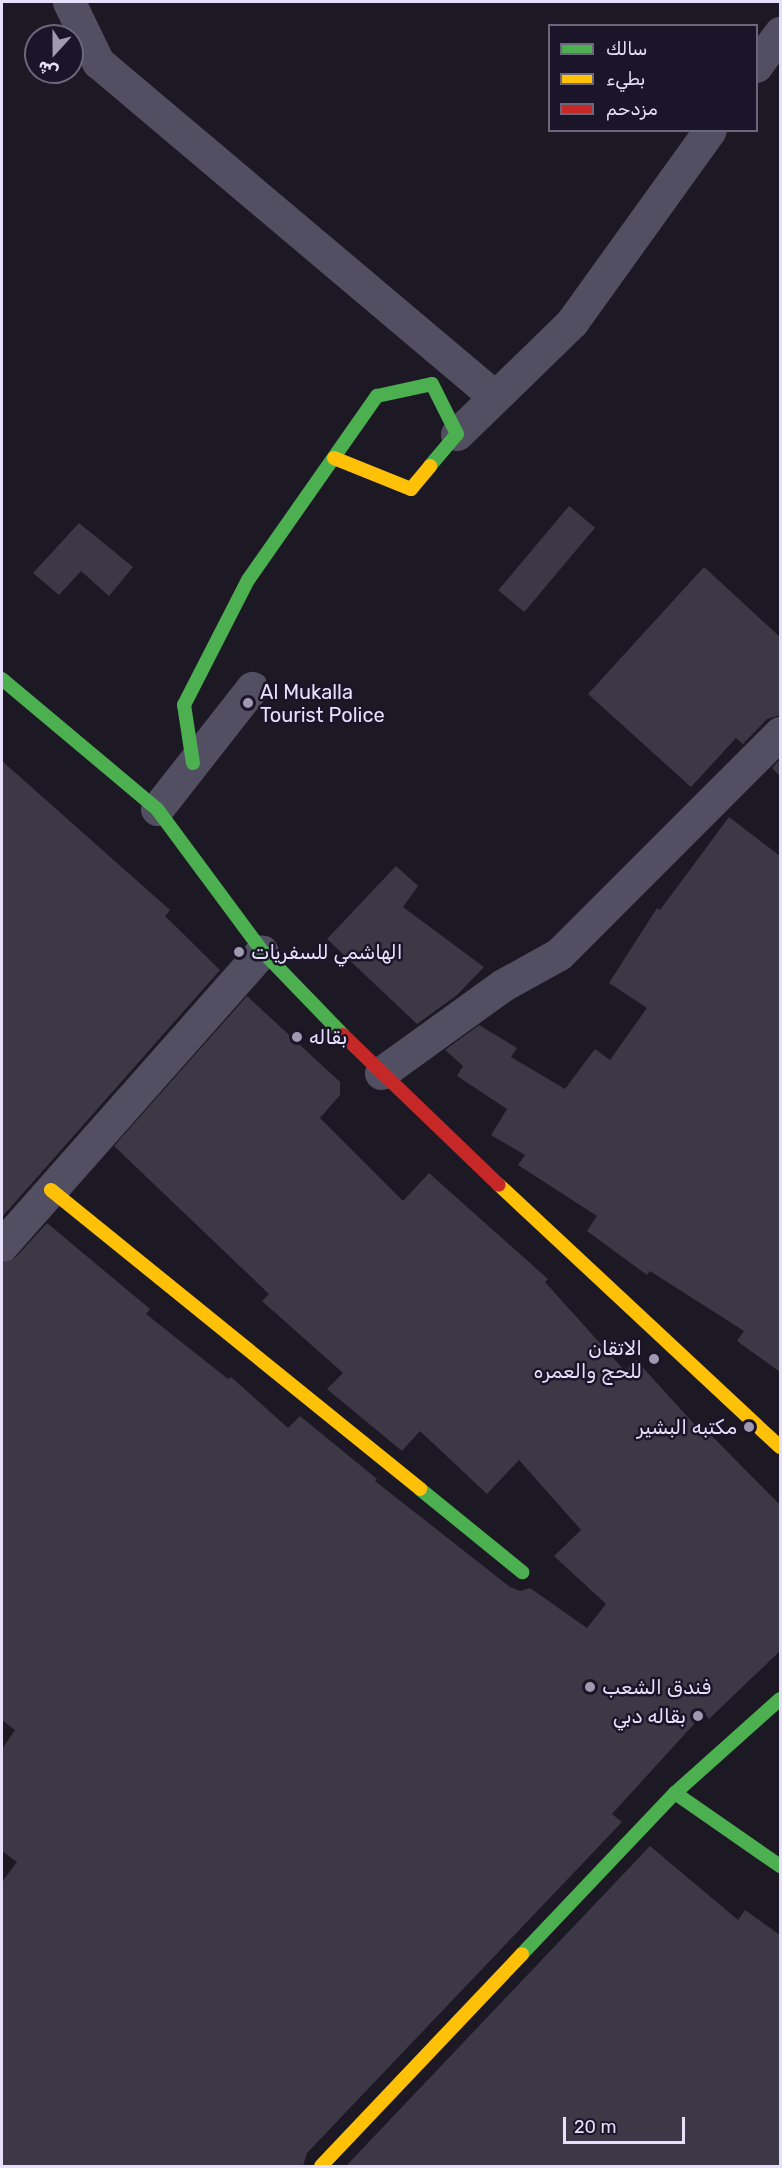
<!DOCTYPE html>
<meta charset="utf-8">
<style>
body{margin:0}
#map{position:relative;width:782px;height:2168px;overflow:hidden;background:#1c1924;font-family:Rubik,"Noto Naskh Arabic",sans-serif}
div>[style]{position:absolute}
.building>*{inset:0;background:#3c3845;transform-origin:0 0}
.street>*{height:33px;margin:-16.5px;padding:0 16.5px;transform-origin:16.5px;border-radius:16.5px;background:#524f63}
.fast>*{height:14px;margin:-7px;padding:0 7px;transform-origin:7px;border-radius:7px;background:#4caf50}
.slow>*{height:14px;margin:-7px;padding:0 7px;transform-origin:7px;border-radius:7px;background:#ffc107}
.jam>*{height:14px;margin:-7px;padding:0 7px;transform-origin:7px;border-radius:7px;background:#c62828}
.dots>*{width:16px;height:16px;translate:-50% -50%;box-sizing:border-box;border:3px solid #1a1528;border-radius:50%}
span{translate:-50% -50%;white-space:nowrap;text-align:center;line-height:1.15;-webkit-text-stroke:5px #1a1528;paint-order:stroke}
.poi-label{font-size:20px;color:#e6e0fb}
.left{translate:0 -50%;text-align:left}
.right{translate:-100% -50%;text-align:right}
.frame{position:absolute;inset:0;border:3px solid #e6e0fb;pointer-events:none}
.legend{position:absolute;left:548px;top:24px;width:210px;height:108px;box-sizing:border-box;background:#1a1528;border:2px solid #6c667c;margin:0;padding:8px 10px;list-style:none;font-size:18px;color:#e6e0fb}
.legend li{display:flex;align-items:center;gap:12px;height:30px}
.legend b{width:30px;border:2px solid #6c667c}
.north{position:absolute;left:24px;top:24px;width:60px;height:60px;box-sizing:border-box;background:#1a1528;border:2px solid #6c667c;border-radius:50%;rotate:201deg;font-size:16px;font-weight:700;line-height:24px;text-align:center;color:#e6e0fb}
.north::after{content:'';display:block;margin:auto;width:21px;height:27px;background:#9f9ab0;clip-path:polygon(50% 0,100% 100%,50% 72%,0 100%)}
.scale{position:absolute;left:563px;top:2117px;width:122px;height:27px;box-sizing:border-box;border:3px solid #e6e0fb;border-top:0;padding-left:8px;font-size:18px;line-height:21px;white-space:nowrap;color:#e6e0fb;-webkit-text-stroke:4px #1a1528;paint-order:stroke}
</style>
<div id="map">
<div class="building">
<div style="left:569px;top:506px;width:34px;height:110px;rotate:40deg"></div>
<div style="clip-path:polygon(79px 523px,133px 567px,109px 596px,81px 571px,59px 595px,33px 573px)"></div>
<div style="clip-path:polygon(704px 567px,780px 637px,780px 715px,767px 719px,743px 744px,736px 738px,691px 787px,588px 694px)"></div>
<div style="clip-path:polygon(780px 759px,780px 776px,772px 768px)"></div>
<div style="clip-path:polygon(2px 761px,170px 910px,165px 916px,220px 970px,2px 1217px)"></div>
<div style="clip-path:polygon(729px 817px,780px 856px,780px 1372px,737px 1341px,744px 1331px,650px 1271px,647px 1275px,587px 1231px,597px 1216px,518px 1165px,525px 1155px,491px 1135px,507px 1109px,457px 1076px,463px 1066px,445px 1050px,479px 1025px,517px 1048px,511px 1057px,565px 1089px,595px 1049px,610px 1060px,647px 1008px,609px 983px,657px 908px,660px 910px)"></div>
<div style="clip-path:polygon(396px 866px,418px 886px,403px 907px,484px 967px,457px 995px,417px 1024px,327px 939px)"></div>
<div style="clip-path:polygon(247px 996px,340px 1082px,340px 1095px,320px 1118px,403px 1201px,429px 1173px,548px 1279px,545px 1282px,625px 1371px,636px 1360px,695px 1425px,698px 1422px,780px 1505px,780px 1651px,709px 1719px,704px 1713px,612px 1814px,622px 1822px,307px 2153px,303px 2166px,2px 2166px,2px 1882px,17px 1862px,2px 1851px,2px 1749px,15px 1730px,2px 1720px,2px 1263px,16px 1257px,47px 1223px,150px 1309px,146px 1314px,228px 1379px,231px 1377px,288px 1428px,300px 1416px,377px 1479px,375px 1481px,510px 1587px,520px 1591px,530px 1588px,587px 1628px,606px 1604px,554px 1556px,581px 1530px,519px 1460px,487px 1494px,420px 1431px,402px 1451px,327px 1389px,343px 1373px,262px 1301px,269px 1294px,114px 1146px)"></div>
<div style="clip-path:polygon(650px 1846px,738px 1920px,745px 1910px,780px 1935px,780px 2166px,346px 2166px)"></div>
</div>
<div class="street">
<div style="left:69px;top:2px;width:67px;rotate:64.2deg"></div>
<div style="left:98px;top:62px;width:519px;rotate:40.16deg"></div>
<div style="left:756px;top:66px;width:41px;rotate:-54deg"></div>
<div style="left:457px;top:434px;width:161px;rotate:-44.2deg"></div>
<div style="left:572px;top:322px;width:236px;rotate:-54.3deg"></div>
<div style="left:157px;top:809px;width:154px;rotate:-51.9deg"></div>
<div style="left:381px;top:1073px;width:150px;rotate:-35.8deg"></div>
<div style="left:503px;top:985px;width:64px;rotate:-29deg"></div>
<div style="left:559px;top:954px;width:313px;rotate:-45deg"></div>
<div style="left:2px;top:1245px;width:392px;rotate:-48.5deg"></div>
</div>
<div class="fast">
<div style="left:2px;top:679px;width:202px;rotate:40deg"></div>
<div style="left:157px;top:809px;width:177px;rotate:53.5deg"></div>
<div style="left:262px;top:951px;width:117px;rotate:46deg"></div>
<div style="left:193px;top:763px;width:59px;rotate:-98.8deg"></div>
<div style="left:184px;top:705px;width:140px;rotate:-62.9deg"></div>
<div style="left:248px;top:580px;width:225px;rotate:-55deg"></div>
<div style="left:377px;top:396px;width:56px;rotate:-12.3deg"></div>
<div style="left:432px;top:384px;width:56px;rotate:63.4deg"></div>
<div style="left:457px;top:434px;width:42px;rotate:130.2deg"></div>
<div style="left:420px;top:1489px;width:132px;rotate:39.1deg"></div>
<div style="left:675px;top:1793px;width:128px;rotate:34.8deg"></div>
<div style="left:522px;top:1954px;width:222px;rotate:-46.5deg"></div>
<div style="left:675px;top:1793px;width:141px;rotate:-41.8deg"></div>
</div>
<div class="slow">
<div style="left:334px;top:458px;width:83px;rotate:21.9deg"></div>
<div style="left:411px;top:489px;width:30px;rotate:-50deg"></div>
<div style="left:499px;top:1185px;width:384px;rotate:43deg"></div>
<div style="left:51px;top:1190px;width:475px;rotate:39deg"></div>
<div style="left:321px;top:2166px;width:292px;rotate:-46.5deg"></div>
</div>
<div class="jam">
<div style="left:343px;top:1035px;width:216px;rotate:43.9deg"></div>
</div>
<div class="dots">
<div style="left:248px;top:703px;background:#9f9ab0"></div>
<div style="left:239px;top:952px;background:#9f9ab0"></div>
<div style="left:297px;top:1037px;background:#9f9ab0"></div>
<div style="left:654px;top:1359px;background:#9f9ab0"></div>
<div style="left:749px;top:1427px;background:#9f9ab0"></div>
<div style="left:590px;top:1687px;background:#9f9ab0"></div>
<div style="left:698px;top:1716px;background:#9f9ab0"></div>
</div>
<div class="poi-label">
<span class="left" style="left:260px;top:704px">Al Mukalla<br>Tourist Police</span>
<span class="left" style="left:251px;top:952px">الهاشمي للسفريات</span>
<span class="left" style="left:309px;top:1037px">بقاله</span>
<span class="right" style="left:642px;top:1360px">الاتقان<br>للحج والعمره</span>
<span class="right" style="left:737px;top:1427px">مكتبه البشير</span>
<span class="left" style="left:602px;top:1687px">فندق الشعب</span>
<span class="right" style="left:686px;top:1716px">بقاله دبي</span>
</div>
<div class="frame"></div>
<ul class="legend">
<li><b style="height:8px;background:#4caf50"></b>سالك</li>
<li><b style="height:8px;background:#ffc107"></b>بطيء</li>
<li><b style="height:8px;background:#c62828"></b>مزدحم</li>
</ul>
<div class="north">ش</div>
<div class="scale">20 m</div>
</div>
